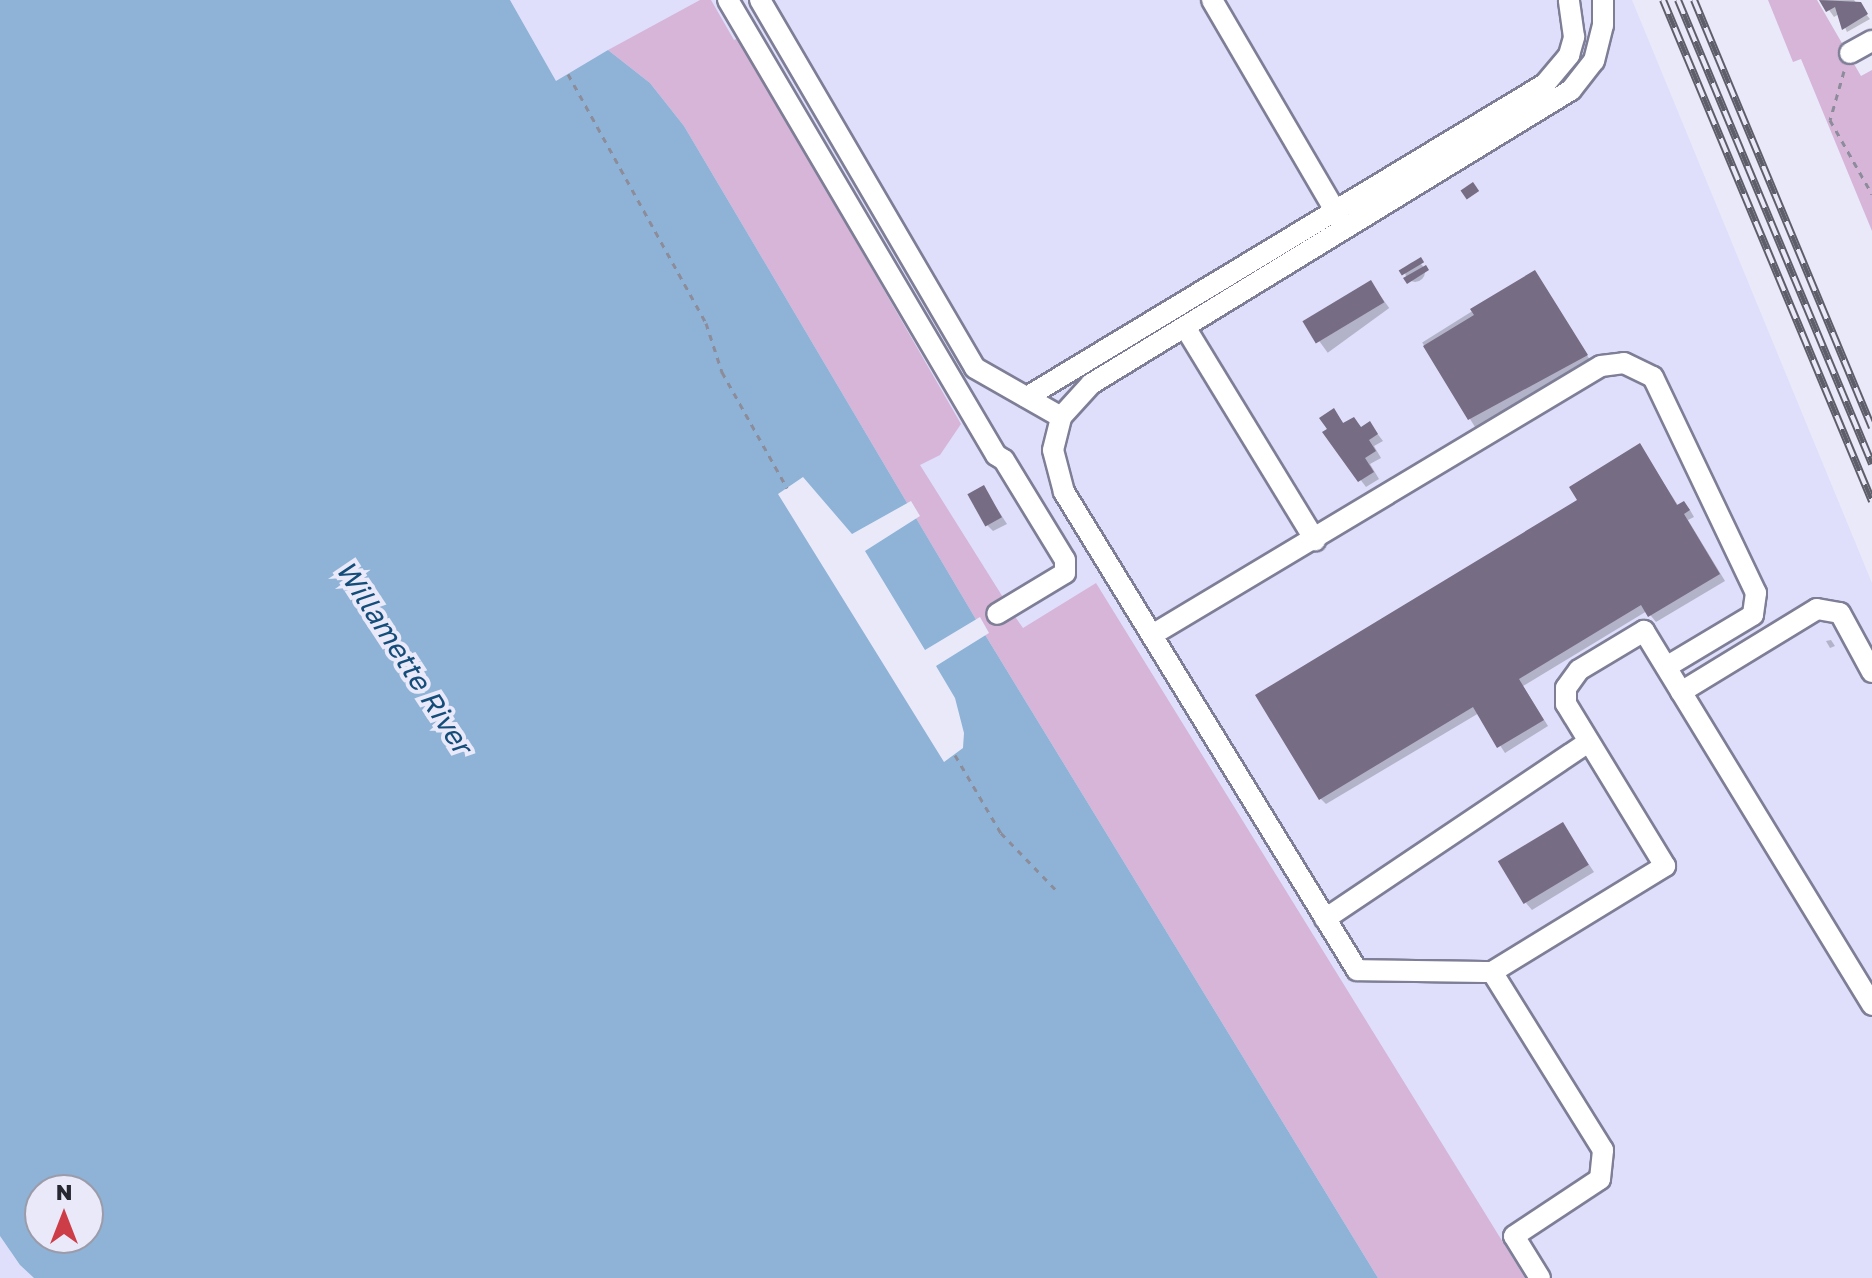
<!DOCTYPE html>
<style>
body{margin:0}
#map{position:relative;width:1872px;height:1278px;overflow:hidden;background:#e9e9fa;font-family:"Golos Text",sans-serif}
div>[style]{position:absolute}
.built>*{inset:0;background:#dfdffb}
.green>*{inset:0;background:#d6b5d9}
.water>*{inset:0;background:#8eb3d6}
.pier>*{inset:0;background:#e9e9fa}
.shadow>*{inset:0;background:#0003;transform-origin:0 0}
.round{border-radius:50%}
.building>*{inset:0;background:#766c83;transform-origin:0 0}
.path>*{height:3px;margin-top:-1.5px;transform-origin:0;background:repeating-linear-gradient(90deg,#8c8c9a 0 6px,transparent 0 12px)}
.roads{filter:drop-shadow(2px 0 #7e7e97) drop-shadow(-2px 0 #7e7e97) drop-shadow(0 2px #7e7e97) drop-shadow(0 -2px #7e7e97)}
.minor>*{height:20px;margin:-10px;padding:0 10px;transform-origin:10px;border-radius:10px;background:#fff}
.rail>*{height:8px;margin-top:-4px;transform-origin:0;background:repeating-linear-gradient(90deg,#e9e9fa 0 15px,#5e5e6a 0 30px);box-sizing:border-box;border-block:2px solid #5e5e6a}
span{translate:-50% -50%;white-space:nowrap;text-align:center;line-height:1.15;-webkit-text-stroke:8px #e9e9fa;paint-order:stroke}
.water-label{font-size:28px;color:#144d7a;font-style:italic}
.north{position:absolute;left:24px;top:1174px;width:80px;height:80px;box-sizing:border-box;background:#e9e9fa;border:2px solid #9b9baa;border-radius:50%;rotate:0deg;font-size:22px;font-weight:700;line-height:32px;text-align:center;color:#272731}
.north::after{content:'';display:block;margin:auto;width:28px;height:36px;background:#cd3d48;clip-path:polygon(50% 0,100% 100%,50% 72%,0 100%)}
</style>
<div id="map">
<div class="built">
<div style="clip-path:polygon(510px 0,1632px 0,1872px 583px,1872px 1278px,1378px 1278px,984px 633px,556px 81px)"></div>
<div style="clip-path:polygon(0 1236px,20px 1265px,34px 1278px,0 1278px)"></div>
</div>
<div class="green">
<div style="clip-path:polygon(700px 0,711px 0,734px 40px,739px 38px,961px 424px,940px 455px,920px 465px,1016px 618px,1023px 628px,1096px 583px,1525px 1278px,1378px 1278px,984px 633px,684px 126px,650px 83px,608px 50px)"></div>
<div style="clip-path:polygon(1768px 0,1817px 0,1861px 76px,1872px 70px,1872px 231px,1801px 59px,1793px 62px)"></div>
</div>
<div class="water">
<div style="clip-path:polygon(evenodd,0 0,510px 0,556px 81px,608px 50px,650px 83px,684px 126px,984px 633px,1378px 1278px,34px 1278px,20px 1265px,0 1236px,0 0,40px 1190px,88px 1190px,88px 1238px,40px 1238px,40px 1190px)"></div>
</div>
<div class="pier">
<div style="clip-path:polygon(803px 477px,852px 534px,911px 501px,920px 516px,865px 551px,925px 650px,980px 617px,989px 633px,936px 666px,955px 698px,964px 733px,963px 748px,944px 762px,778px 494px)"></div>
</div>
<div class="shadow">
<div style="clip-path:polygon(1822px 0,1854px 0,1870px 19px,1847px 32px,1839px 14px,1834px 17px)"></div>
<div class="round" style="left:1405px;top:262px;width:20px;height:20px"></div>
<div style="left:1535px;top:272px;width:107px;height:133px;rotate:58deg"></div>
<div style="left:1371px;top:283px;width:31px;height:76px;rotate:54deg"></div>
<div style="clip-path:polygon(1334px 411px,1345px 425px,1354px 419px,1362px 429px,1370px 424px,1383px 441px,1374px 446px,1381px 458px,1370px 464px,1379px 479px,1366px 487px,1325px 433px)"></div>
<div style="clip-path:polygon(1640px 446px,1679px 507px,1684px 504px,1690px 510px,1694px 517px,1688px 520px,1725px 581px,1656px 622px,1647px 611px,1523px 686px,1548px 726px,1505px 753px,1479px 713px,1326px 804px,1320px 798px,1580px 501px)"></div>
<div style="clip-path:polygon(983px 487px,1007px 524px,993px 531px,987px 525px)"></div>
<div style="clip-path:polygon(1831px 640px,1835px 646px,1830px 648px,1826px 641px)"></div>
<div style="clip-path:polygon(1562px 825px,1594px 872px,1532px 910px,1526px 903px)"></div>
</div>
<div class="building">
<div style="clip-path:polygon(1819px 0,1861px 2px,1868px 14px,1842px 30px,1835px 7px,1826px 12px)"></div>
<div style="left:1473px;top:182px;width:11px;height:15px;rotate:56deg"></div>
<div style="left:1421px;top:257px;width:6px;height:26px;rotate:59deg"></div>
<div style="clip-path:polygon(1426px 265px,1429px 270px,1407px 284px,1403px 278px)"></div>
<div style="clip-path:polygon(1535px 270px,1588px 355px,1468px 420px,1423px 346px,1474px 315px,1470px 309px)"></div>
<div style="left:1371px;top:280px;width:26px;height:80px;rotate:59deg"></div>
<div style="clip-path:polygon(1334px 408px,1343px 423px,1354px 417px,1361px 427px,1370px 421px,1378px 434px,1369px 440px,1376px 451px,1365px 458px,1374px 472px,1358px 482px,1322px 432px,1327px 429px,1319px 418px)"></div>
<div style="clip-path:polygon(1640px 443px,1677px 505px,1684px 501px,1690px 510px,1684px 514px,1720px 574px,1648px 617px,1641px 605px,1519px 679px,1544px 720px,1497px 748px,1473px 707px,1319px 800px,1255px 695px,1577px 500px,1569px 487px)"></div>
<div style="left:984px;top:485px;width:37px;height:19px;rotate:61deg"></div>
<div style="left:1563px;top:822px;width:50px;height:76px;rotate:59deg"></div>
</div>
<div class="path">
<div style="left:1844px;top:71px;width:51px;rotate:105.9deg"></div>
<div style="left:1830px;top:120px;width:85px;rotate:60.4deg"></div>
<div style="left:568px;top:74px;width:285px;rotate:61deg"></div>
<div style="left:706px;top:323px;width:52px;rotate:71.9deg"></div>
<div style="left:722px;top:372px;width:133px;rotate:60.7deg"></div>
<div style="left:955px;top:755px;width:91px;rotate:59.5deg"></div>
<div style="left:1001px;top:833px;width:82px;rotate:46deg"></div>
</div>
<div class="roads">
<div class="minor">
<div style="left:728px;top:0;width:528px;rotate:59.5deg"></div>
<div style="left:996px;top:455px;width:9px;rotate:32deg"></div>
<div style="left:1004px;top:460px;width:117px;rotate:58.6deg"></div>
<div style="left:1065px;top:560px;width:13px;rotate:90deg"></div>
<div style="left:1065px;top:573px;width:79px;rotate:148.9deg"></div>
<div style="left:760px;top:0;width:426px;rotate:59.7deg"></div>
<div style="left:975px;top:368px;width:99px;rotate:29.7deg"></div>
<div style="left:1212px;top:0;width:256px;rotate:59.7deg"></div>
<div style="left:1850px;top:53px;width:25px;rotate:-29deg"></div>
<div style="left:1185px;top:327px;width:250px;rotate:58.6deg"></div>
<div style="left:1027px;top:397px;width:605px;rotate:-31.14deg"></div>
<div style="left:1545px;top:84px;width:38px;rotate:-50deg"></div>
<div style="left:1569px;top:55px;width:19px;rotate:-74deg"></div>
<div style="left:1574px;top:37px;width:37px;rotate:-98deg"></div>
<div style="left:1152px;top:635px;width:523px;rotate:-30.93deg"></div>
<div style="left:1601px;top:366px;width:23px;rotate:-7deg"></div>
<div style="left:1624px;top:363px;width:32px;rotate:26deg"></div>
<div style="left:1653px;top:377px;width:239px;rotate:64.5deg"></div>
<div style="left:1756px;top:593px;width:22px;rotate:98deg"></div>
<div style="left:1753px;top:615px;width:101px;rotate:149.1deg"></div>
<div style="left:1681px;top:692px;width:159px;rotate:-31.4deg"></div>
<div style="left:1817px;top:609px;width:23px;rotate:10deg"></div>
<div style="left:1840px;top:613px;width:67px;rotate:61.5deg"></div>
<div style="left:1325px;top:919px;width:316px;rotate:-33.9deg"></div>
<div style="left:1492px;top:972px;width:203px;rotate:-31.5deg"></div>
<div style="left:1665px;top:866px;width:190px;rotate:-121.4deg"></div>
<div style="left:1566px;top:704px;width:16px;rotate:-90deg"></div>
<div style="left:1566px;top:688px;width:22px;rotate:-54deg"></div>
<div style="left:1579px;top:670px;width:76px;rotate:-31deg"></div>
<div style="left:1644px;top:631px;width:438px;rotate:58.6deg"></div>
<div style="left:1540px;top:1278px;width:49px;rotate:-121.8deg"></div>
<div style="left:1514px;top:1236px;width:103px;rotate:-33.5deg"></div>
<div style="left:1600px;top:1179px;width:29px;rotate:-84deg"></div>
<div style="left:1603px;top:1150px;width:210px;rotate:-121.9deg"></div>
<div style="left:1492px;top:972px;width:135px;rotate:-179.2deg"></div>
<div style="left:1357px;top:970px;width:561px;rotate:-121.51deg"></div>
<div style="left:1064px;top:492px;width:43px;rotate:-104.7deg"></div>
<div style="left:1053px;top:450px;width:34px;rotate:-76deg"></div>
<div style="left:1061px;top:417px;width:45px;rotate:-47.7deg"></div>
<div style="left:1091px;top:384px;width:563px;rotate:-31.49deg"></div>
<div style="left:1571px;top:90px;width:37px;rotate:-52deg"></div>
<div style="left:1594px;top:61px;width:37px;rotate:-76deg"></div>
<div style="left:1603px;top:25px;width:25px;rotate:-90deg"></div>
</div>
</div>
<div class="rail">
<div style="left:1663px;top:0;width:543px;rotate:67.36deg"></div>
<div style="left:1678px;top:0;width:503px;rotate:67.31deg"></div>
<div style="left:1694px;top:0;width:463px;rotate:67.4deg"></div>
</div>
<div class="water-label">
<span style="left:404px;top:657px;rotate:57deg">Willamette River</span>
</div>
<div class="north">N</div>
</div>
